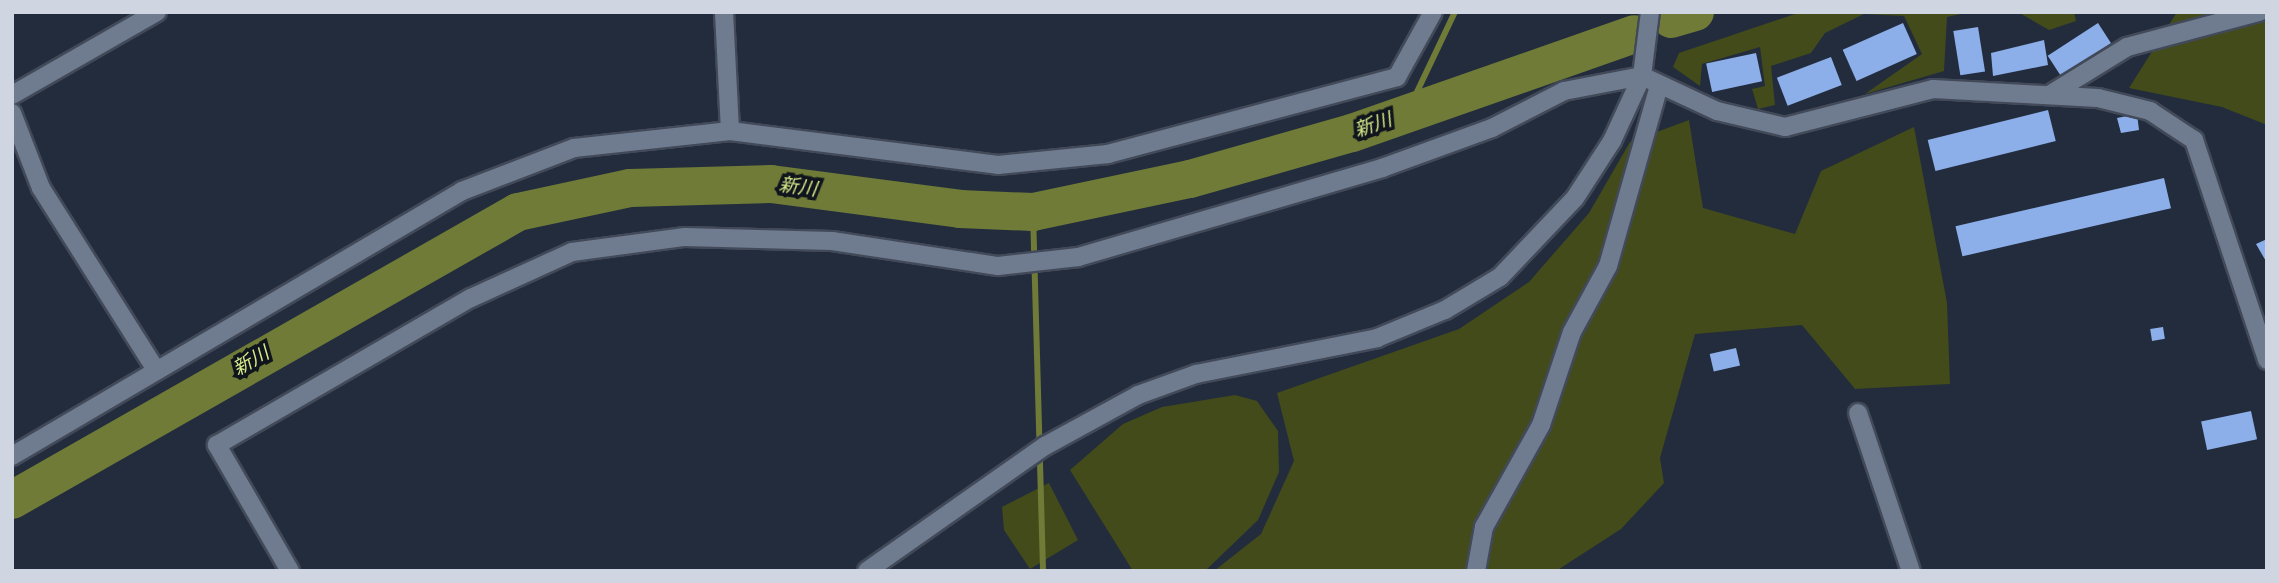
<!DOCTYPE html>
<meta charset="utf-8">
<style>
body{margin:0}
#map{position:relative;width:2279px;height:583px;overflow:hidden;background:#222c3d;font-family:Rubik,"Noto Sans JP",sans-serif}
div>[style]{position:absolute}
.green>*{inset:0;background:#424b19}
.stream>*{height:6px;margin:-3px;padding:0 3px;transform-origin:3px;border-radius:3px;background:#6f7b37}
.river>*{height:38px;margin:-19px;padding:0 19px;transform-origin:19px;border-radius:19px;background:#6f7b37}
.building>*{inset:0;background:#8cafea;transform-origin:0 0}
.roads{filter:drop-shadow(2px 0 #424a59) drop-shadow(-2px 0 #424a59) drop-shadow(0 2px #424a59) drop-shadow(0 -2px #424a59)}
.minor>*{height:18px;margin:-9px;padding:0 9px;transform-origin:9px;border-radius:9px;background:#6f7c90}
span{translate:-50% -50%;white-space:nowrap;text-align:center;line-height:1.15;-webkit-text-stroke:7px #10141c;paint-order:stroke}
.water-label{font-size:19px;color:#d9ec8b;font-style:italic}
.frame{position:absolute;inset:0;border:14px solid #cfd6e1;pointer-events:none}
</style>
<div id="map">
<div class="green">
<div style="clip-path:polygon(1801px 12px,1970px 12px,1947px 17px,1944px 71px,1865px 94px,1922px 54px,1904px 16px,1864px 14px,1825px 33px,1811px 53px,1771px 66px,1775px 105px,1758px 109px,1752px 89px,1765px 86px,1760px 47px,1702px 64px,1700px 86px,1673px 67px,1679px 53px)"></div>
<div style="clip-path:polygon(2018px 12px,2074px 12px,2076px 21px,2049px 30px)"></div>
<div style="clip-path:polygon(2177px 12px,2267px 12px,2267px 125px,2222px 107px,2129px 88px)"></div>
<div style="clip-path:polygon(1689px 120px,1703px 208px,1795px 234px,1821px 171px,1914px 127px,1947px 303px,1950px 384px,1855px 389px,1802px 325px,1695px 334px,1660px 458px,1664px 483px,1621px 529px,1556px 571px,1214px 571px,1261px 534px,1294px 461px,1277px 393px,1459px 329px,1529px 282px,1589px 213px,1630px 142px)"></div>
<div style="clip-path:polygon(1235px 395px,1257px 401px,1278px 431px,1279px 472px,1258px 520px,1205px 571px,1133px 571px,1070px 470px,1123px 424px,1162px 407px)"></div>
<div style="clip-path:polygon(1049px 483px,1078px 540px,1030px 569px,1004px 530px,1002px 507px)"></div>
</div>
<div class="stream">
<div style="left:1406px;top:115px;width:114px;rotate:-64.6deg"></div>
<div style="left:1033px;top:212px;width:359px;rotate:88.4deg"></div>
</div>
<div class="river">
<div style="left:1671px;top:19px;width:25px;rotate:-16deg"></div>
<div style="left:12px;top:500px;width:582px;rotate:-29.65deg"></div>
<div style="left:518px;top:212px;width:115px;rotate:-12.1deg"></div>
<div style="left:630px;top:188px;width:141px;rotate:-1.6deg"></div>
<div style="left:771px;top:184px;width:191px;rotate:7.5deg"></div>
<div style="left:960px;top:209px;width:73px;rotate:2.4deg"></div>
<div style="left:1033px;top:212px;width:160px;rotate:-11.9deg"></div>
<div style="left:1190px;top:179px;width:168px;rotate:-15.9deg"></div>
<div style="left:1352px;top:133px;width:299px;rotate:-19.3deg"></div>
</div>
<div class="building">
<div style="left:1903px;top:23px;width:34px;height:66px;rotate:66deg"></div>
<div style="left:2098px;top:23px;width:24px;height:60px;rotate:57deg"></div>
<div style="left:1978px;top:27px;width:45px;height:25px;rotate:81deg"></div>
<div style="clip-path:polygon(2044px 40px,2048px 65px,1993px 76px,1991px 53px)"></div>
<div style="left:1756px;top:53px;width:29px;height:51px;rotate:78deg"></div>
<div style="left:1831px;top:57px;width:30px;height:58px;rotate:69deg"></div>
<div style="left:2048px;top:110px;width:32px;height:124px;rotate:76deg"></div>
<div style="clip-path:polygon(2137px 114px,2139px 130px,2121px 133px,2117px 118px)"></div>
<div style="left:2164px;top:178px;width:31px;height:214px;rotate:77deg"></div>
<div style="clip-path:polygon(2267px 239px,2267px 263px,2256px 244px)"></div>
<div style="left:2163px;top:327px;width:12px;height:13px;rotate:81deg"></div>
<div style="left:1736px;top:348px;width:18px;height:27px;rotate:77deg"></div>
<div style="left:2251px;top:411px;width:29px;height:51px;rotate:78deg"></div>
</div>
<div class="roads">
<div class="minor">
<div style="left:724px;top:12px;width:119px;rotate:87.1deg"></div>
<div style="left:2051px;top:94px;width:89px;rotate:-31.7deg"></div>
<div style="left:2127px;top:47px;width:137px;rotate:-14.9deg"></div>
<div style="left:12px;top:95px;width:167px;rotate:-29.8deg"></div>
<div style="left:12px;top:113px;width:80px;rotate:68.9deg"></div>
<div style="left:41px;top:188px;width:215px;rotate:57.7deg"></div>
<div style="left:1858px;top:413px;width:167px;rotate:71.5deg"></div>
<div style="left:12px;top:456px;width:522px;rotate:-30.49deg"></div>
<div style="left:462px;top:191px;width:120px;rotate:-21deg"></div>
<div style="left:574px;top:148px;width:157px;rotate:-6.2deg"></div>
<div style="left:730px;top:131px;width:270px;rotate:7.2deg"></div>
<div style="left:998px;top:165px;width:111px;rotate:-5.7deg"></div>
<div style="left:1108px;top:154px;width:299px;rotate:-14.9deg"></div>
<div style="left:1397px;top:77px;width:74px;rotate:-61deg"></div>
<div style="left:290px;top:571px;width:146px;rotate:-120.1deg"></div>
<div style="left:217px;top:445px;width:293px;rotate:-30.1deg"></div>
<div style="left:471px;top:298px;width:111px;rotate:-24.5deg"></div>
<div style="left:572px;top:252px;width:114px;rotate:-7.6deg"></div>
<div style="left:685px;top:237px;width:147px;rotate:1.6deg"></div>
<div style="left:832px;top:241px;width:168px;rotate:8.6deg"></div>
<div style="left:998px;top:266px;width:81px;rotate:-6.4deg"></div>
<div style="left:1078px;top:257px;width:317px;rotate:-16.3deg"></div>
<div style="left:1382px;top:168px;width:117px;rotate:-20deg"></div>
<div style="left:1492px;top:128px;width:81px;rotate:-27.2deg"></div>
<div style="left:1564px;top:91px;width:79px;rotate:-10.9deg"></div>
<div style="left:1642px;top:76px;width:83px;rotate:25deg"></div>
<div style="left:1717px;top:111px;width:70px;rotate:13.2deg"></div>
<div style="left:1785px;top:127px;width:153px;rotate:-14.4deg"></div>
<div style="left:1933px;top:89px;width:165px;rotate:3.1deg"></div>
<div style="left:2098px;top:98px;width:54px;rotate:14deg"></div>
<div style="left:2150px;top:111px;width:53px;rotate:33.4deg"></div>
<div style="left:2194px;top:140px;width:232px;rotate:71.6deg"></div>
<div style="left:867px;top:571px;width:218px;rotate:-35.1deg"></div>
<div style="left:1045px;top:446px;width:106px;rotate:-28.7deg"></div>
<div style="left:1138px;top:395px;width:62px;rotate:-19.9deg"></div>
<div style="left:1196px;top:374px;width:185px;rotate:-11.2deg"></div>
<div style="left:1377px;top:338px;width:74px;rotate:-22.4deg"></div>
<div style="left:1445px;top:310px;width:64px;rotate:-31deg"></div>
<div style="left:1500px;top:277px;width:109px;rotate:-46.5deg"></div>
<div style="left:1575px;top:198px;width:68px;rotate:-57deg"></div>
<div style="left:1612px;top:141px;width:72px;rotate:-65.2deg"></div>
<div style="left:1642px;top:76px;width:64px;rotate:-82.9deg"></div>
<div style="left:1476px;top:571px;width:45px;rotate:-79.7deg"></div>
<div style="left:1484px;top:527px;width:117px;rotate:-60.8deg"></div>
<div style="left:1541px;top:425px;width:98px;rotate:-71.6deg"></div>
<div style="left:1572px;top:332px;width:75px;rotate:-61.4deg"></div>
<div style="left:1608px;top:266px;width:187px;rotate:-74.2deg"></div>
</div>
</div>
<div class="water-label">
<span style="left:1373px;top:125px;rotate:-19deg">新川</span>
<span style="left:798px;top:187px;rotate:8deg">新川</span>
<span style="left:251px;top:361px;rotate:-30deg">新川</span>
</div>
<div class="frame"></div>
</div>
